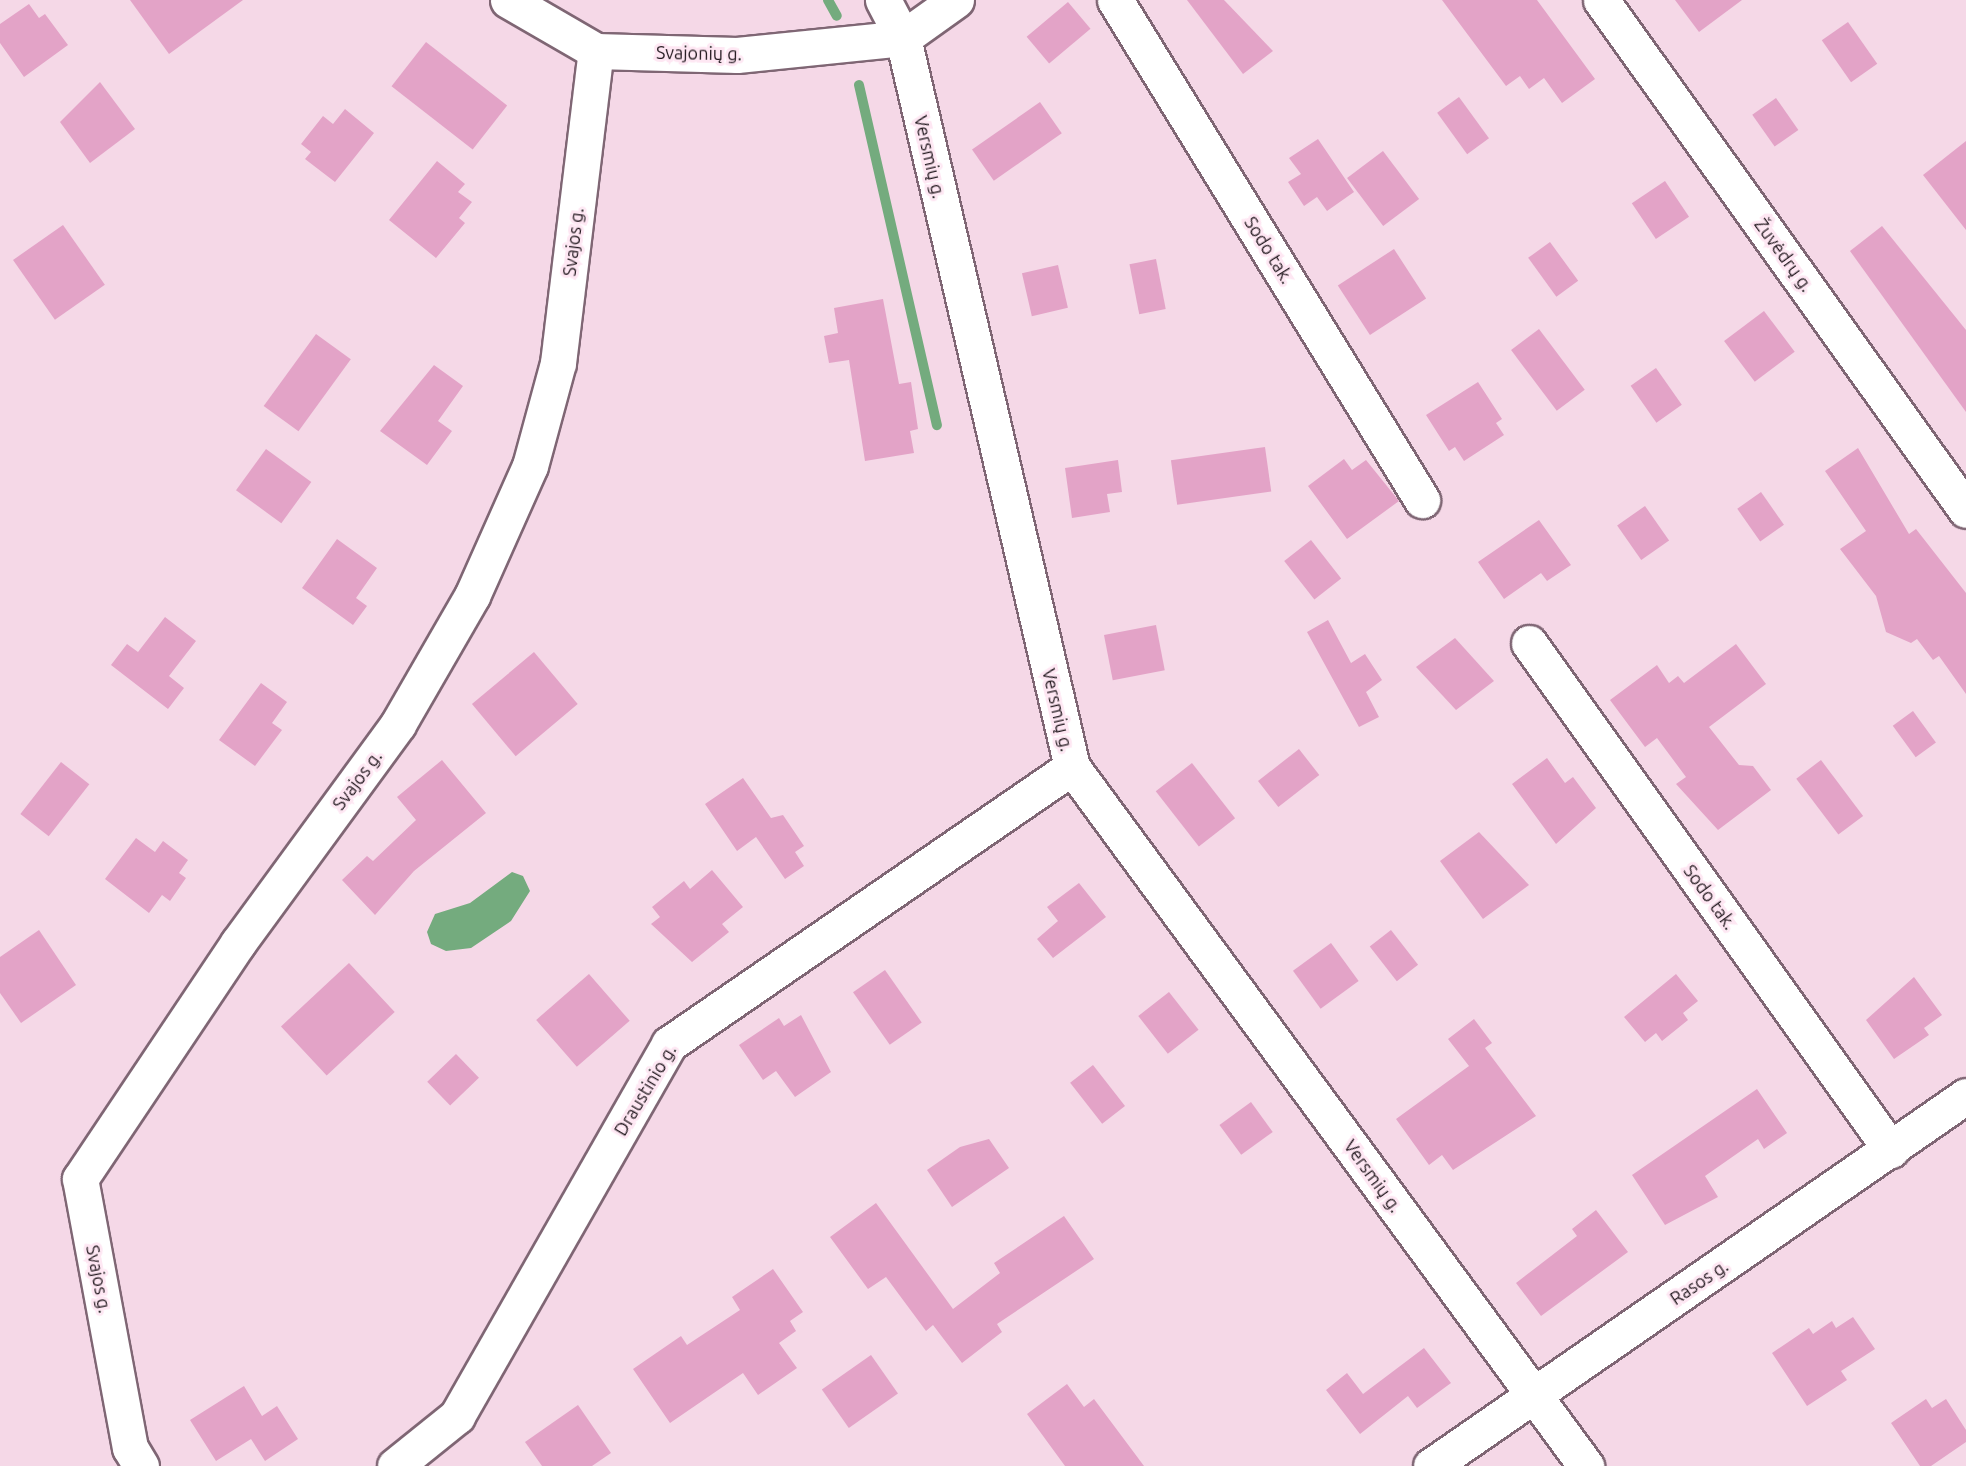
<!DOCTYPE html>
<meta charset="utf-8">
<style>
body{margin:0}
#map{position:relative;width:1966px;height:1466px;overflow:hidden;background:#f5d8e7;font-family:Ubuntu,sans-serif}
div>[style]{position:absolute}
.water>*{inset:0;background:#74ab7e}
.stream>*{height:10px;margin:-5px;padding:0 5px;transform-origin:5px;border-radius:5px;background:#74ab7e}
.building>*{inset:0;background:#e3a3c7;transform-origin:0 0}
.roads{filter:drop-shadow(2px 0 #7f6674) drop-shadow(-2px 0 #7f6674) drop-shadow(0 2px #7f6674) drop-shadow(0 -2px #7f6674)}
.minor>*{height:35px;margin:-17.5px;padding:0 17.5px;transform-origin:17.5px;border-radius:17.5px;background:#fff}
span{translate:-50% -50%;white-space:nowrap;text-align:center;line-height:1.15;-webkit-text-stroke:6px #fee7f3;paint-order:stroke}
.street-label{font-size:18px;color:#241a20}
</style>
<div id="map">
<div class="water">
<div style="clip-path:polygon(512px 872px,523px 876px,530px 891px,511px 921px,471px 948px,446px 951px,431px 944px,427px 932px,435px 914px,470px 903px)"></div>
</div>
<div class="stream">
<div style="left:828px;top:0;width:18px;rotate:61deg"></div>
<div style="left:859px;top:85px;width:349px;rotate:77.1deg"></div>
</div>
<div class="building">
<div style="clip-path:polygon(130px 0,243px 0,169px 54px)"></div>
<div style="clip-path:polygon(1187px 0,1224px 0,1273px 51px,1243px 74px)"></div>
<div style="clip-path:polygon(1442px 0,1537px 0,1595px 79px,1562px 103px,1544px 78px,1529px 89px,1520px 76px,1506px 86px)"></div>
<div style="clip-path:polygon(1675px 0,1742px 0,1699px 32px)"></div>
<div style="left:1068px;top:2px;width:35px;height:54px;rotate:50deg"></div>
<div style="clip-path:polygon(29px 4px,39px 18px,45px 14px,68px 45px,24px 77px,0 43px,0 24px)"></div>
<div style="left:1848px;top:22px;width:51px;height:32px;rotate:55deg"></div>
<div style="left:426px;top:42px;width:103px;height:56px;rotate:38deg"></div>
<div style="clip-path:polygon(100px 82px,135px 129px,90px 163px,60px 122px)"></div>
<div style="left:1459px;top:97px;width:51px;height:27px;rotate:54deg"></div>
<div style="left:1776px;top:98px;width:39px;height:29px;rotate:55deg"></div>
<div style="left:1040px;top:102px;width:38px;height:83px;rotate:55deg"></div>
<div style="clip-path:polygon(345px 109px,374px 133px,335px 182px,305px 159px,311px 152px,301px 144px,323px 116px,333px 124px)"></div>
<div style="clip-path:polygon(1318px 139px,1354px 192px,1327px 211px,1317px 197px,1304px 206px,1288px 182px,1301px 174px,1289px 158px)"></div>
<div style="clip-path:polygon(1966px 141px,1966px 230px,1923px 175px)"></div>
<div style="left:1383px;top:151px;width:60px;height:45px;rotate:53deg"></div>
<div style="clip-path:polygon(437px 161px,465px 184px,458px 192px,472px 202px,459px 218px,465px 223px,436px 258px,389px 220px)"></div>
<div style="left:1665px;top:181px;width:43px;height:40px;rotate:56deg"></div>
<div style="left:63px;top:225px;width:73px;height:61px;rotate:55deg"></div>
<div style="clip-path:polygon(1882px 226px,1966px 330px,1966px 412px,1850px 251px)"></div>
<div style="left:1550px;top:242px;width:48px;height:27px;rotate:54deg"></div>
<div style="left:1394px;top:249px;width:59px;height:67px;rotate:57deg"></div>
<div style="left:1156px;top:259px;width:51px;height:27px;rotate:79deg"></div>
<div style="left:1058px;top:265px;width:44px;height:37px;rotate:77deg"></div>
<div style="clip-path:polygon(883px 299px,899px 384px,911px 382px,918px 429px,910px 431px,914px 453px,865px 461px,849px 360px,829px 363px,824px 336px,838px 333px,834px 308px)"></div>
<div style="left:1764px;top:311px;width:51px;height:50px;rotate:53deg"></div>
<div style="left:1539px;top:329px;width:76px;height:35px;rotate:53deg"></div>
<div style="left:316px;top:334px;width:43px;height:89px;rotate:36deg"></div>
<div style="clip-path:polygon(434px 365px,463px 386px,438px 421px,452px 431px,427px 465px,380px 431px)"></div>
<div style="left:1656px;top:368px;width:45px;height:31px;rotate:55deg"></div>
<div style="clip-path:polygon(1478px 382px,1502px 419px,1496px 423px,1504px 435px,1464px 461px,1455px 447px,1449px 451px,1426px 415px)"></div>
<div style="left:1265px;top:447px;width:45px;height:95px;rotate:82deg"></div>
<div style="clip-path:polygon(1858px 448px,1909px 534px,1916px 529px,1966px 593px,1966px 694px,1939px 656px,1933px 660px,1917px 639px,1911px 643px,1886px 632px,1876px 596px,1840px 549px,1866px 531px,1825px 471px)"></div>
<div style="left:266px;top:449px;width:56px;height:51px;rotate:36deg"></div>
<div style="clip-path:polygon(1344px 459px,1352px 470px,1366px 460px,1399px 501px,1347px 539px,1308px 486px)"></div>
<div style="clip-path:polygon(1118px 460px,1122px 492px,1107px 494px,1110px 512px,1072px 518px,1065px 468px)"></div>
<div style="left:1761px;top:492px;width:40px;height:29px;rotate:55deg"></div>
<div style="left:1645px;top:506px;width:42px;height:34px;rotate:55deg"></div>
<div style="clip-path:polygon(1539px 520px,1571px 565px,1547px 581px,1541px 573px,1504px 599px,1478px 562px)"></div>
<div style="clip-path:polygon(337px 539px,377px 568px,356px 598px,367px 606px,353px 625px,302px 588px)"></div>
<div style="left:1311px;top:540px;width:49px;height:34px;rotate:52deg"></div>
<div style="clip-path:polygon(165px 617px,196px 641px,169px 676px,184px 688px,168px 709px,111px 665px,127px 644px,138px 652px)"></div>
<div style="clip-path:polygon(1328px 620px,1351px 663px,1365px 654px,1382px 680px,1366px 692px,1379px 717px,1359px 727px,1307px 632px)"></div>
<div style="left:1156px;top:625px;width:46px;height:53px;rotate:79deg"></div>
<div style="clip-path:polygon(1455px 638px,1494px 681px,1456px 710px,1416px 667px)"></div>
<div style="clip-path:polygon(1736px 644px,1766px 684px,1709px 727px,1739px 765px,1753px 766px,1771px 790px,1718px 830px,1676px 784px,1686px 777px,1657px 738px,1645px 747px,1610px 700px,1657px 665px,1669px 683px,1678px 676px,1684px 683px)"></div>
<div style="left:534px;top:652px;width:68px;height:81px;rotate:50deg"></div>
<div style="clip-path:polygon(261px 683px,287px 702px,272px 723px,282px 730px,255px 766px,219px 740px)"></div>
<div style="left:1913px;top:711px;width:39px;height:25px;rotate:54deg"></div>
<div style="left:1299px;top:749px;width:33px;height:52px;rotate:52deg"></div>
<div style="clip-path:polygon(1547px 758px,1565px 783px,1573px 777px,1596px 808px,1556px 844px,1512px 784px)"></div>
<div style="clip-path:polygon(442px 760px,486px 813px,414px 871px,375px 915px,342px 880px,367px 856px,373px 861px,416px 820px,397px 797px)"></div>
<div style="left:1821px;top:760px;width:70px;height:31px;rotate:53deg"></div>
<div style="left:61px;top:762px;width:36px;height:66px;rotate:38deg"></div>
<div style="left:1192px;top:763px;width:70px;height:46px;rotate:52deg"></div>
<div style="clip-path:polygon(743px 778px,771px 818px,783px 815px,804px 846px,795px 852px,804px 866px,785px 879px,756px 837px,737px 851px,705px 804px)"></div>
<div style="clip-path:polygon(1479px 832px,1529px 885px,1483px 919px,1440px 861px)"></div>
<div style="clip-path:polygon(136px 838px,155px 852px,163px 841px,188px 860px,179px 873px,186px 878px,170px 901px,162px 895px,149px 913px,105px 879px)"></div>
<div style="clip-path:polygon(712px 870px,743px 907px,722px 924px,729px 932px,692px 962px,651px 924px,660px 917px,652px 907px,684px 881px,690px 889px)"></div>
<div style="clip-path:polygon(1079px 883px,1106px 917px,1053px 958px,1037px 939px,1058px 921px,1047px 907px)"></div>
<div style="clip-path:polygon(39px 930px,76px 985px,21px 1023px,0 993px,0 957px)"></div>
<div style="left:1391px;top:930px;width:44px;height:27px;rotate:52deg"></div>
<div style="left:1331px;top:943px;width:47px;height:47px;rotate:54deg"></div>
<div style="left:349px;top:963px;width:67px;height:93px;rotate:47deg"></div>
<div style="left:885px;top:970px;width:64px;height:39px;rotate:55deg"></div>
<div style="left:589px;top:974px;width:62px;height:70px;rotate:49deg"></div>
<div style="clip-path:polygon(1676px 974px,1698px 1001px,1683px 1013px,1688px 1020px,1662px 1041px,1656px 1033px,1645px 1042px,1624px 1017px)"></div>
<div style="clip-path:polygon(1914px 977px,1942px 1015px,1924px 1028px,1929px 1035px,1894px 1059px,1866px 1020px)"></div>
<div style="left:1169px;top:992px;width:48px;height:39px;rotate:52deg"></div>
<div style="clip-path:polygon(801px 1015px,831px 1072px,795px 1097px,776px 1071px,763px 1080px,739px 1045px,779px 1018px,784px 1026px)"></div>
<div style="clip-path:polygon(1474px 1019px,1492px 1043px,1485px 1048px,1536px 1116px,1453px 1170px,1442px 1155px,1429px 1165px,1396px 1119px,1469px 1066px,1448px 1039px)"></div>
<div style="left:456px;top:1054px;width:33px;height:40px;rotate:46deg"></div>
<div style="left:1093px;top:1065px;width:52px;height:29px;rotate:52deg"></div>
<div style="clip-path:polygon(1757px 1089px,1787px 1133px,1764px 1149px,1758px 1139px,1705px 1176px,1718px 1197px,1665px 1225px,1632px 1175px)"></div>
<div style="left:1251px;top:1102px;width:37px;height:39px;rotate:54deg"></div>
<div style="clip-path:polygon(989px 1139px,1009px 1168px,952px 1207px,927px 1170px,960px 1147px)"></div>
<div style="clip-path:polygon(876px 1203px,953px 1309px,1000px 1273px,994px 1263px,1064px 1216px,1094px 1259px,997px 1324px,1002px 1332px,962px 1363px,933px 1325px,926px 1331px,886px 1277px,868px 1289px,830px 1237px)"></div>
<div style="clip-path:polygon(1596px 1210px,1628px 1252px,1541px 1316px,1516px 1283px,1577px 1236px,1572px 1229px)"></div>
<div style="clip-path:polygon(773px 1269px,803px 1312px,790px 1321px,796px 1331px,779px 1343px,797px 1368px,758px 1395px,743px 1373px,670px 1423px,633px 1369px,681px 1336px,687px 1345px,740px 1310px,732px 1297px)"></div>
<div style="clip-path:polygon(1853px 1317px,1875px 1349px,1841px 1371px,1847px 1380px,1807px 1406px,1772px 1353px,1809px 1328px,1813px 1334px,1832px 1321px,1836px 1328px)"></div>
<div style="clip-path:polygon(1424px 1348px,1451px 1383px,1417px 1408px,1408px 1396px,1360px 1434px,1326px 1390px,1347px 1373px,1363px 1394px)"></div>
<div style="left:871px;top:1355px;width:47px;height:60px;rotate:55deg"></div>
<div style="clip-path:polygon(1067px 1384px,1084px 1407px,1094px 1399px,1144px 1466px,1065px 1466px,1027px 1414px)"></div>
<div style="clip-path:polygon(244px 1386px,262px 1416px,277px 1406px,298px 1439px,265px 1461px,251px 1439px,216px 1461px,190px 1420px)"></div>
<div style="clip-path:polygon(1926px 1399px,1932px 1408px,1946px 1399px,1966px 1430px,1966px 1442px,1931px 1466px,1920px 1466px,1891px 1423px)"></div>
<div style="clip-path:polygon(578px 1405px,611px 1453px,592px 1466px,542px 1466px,525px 1442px)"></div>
</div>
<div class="roads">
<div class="minor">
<div style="left:508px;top:0;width:102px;rotate:30.1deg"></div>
<div style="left:596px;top:51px;width:141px;rotate:1.6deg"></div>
<div style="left:737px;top:55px;width:167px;rotate:-5.8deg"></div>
<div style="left:903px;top:38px;width:43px;rotate:-117.8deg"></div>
<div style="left:956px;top:0;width:65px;rotate:144.4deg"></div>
<div style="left:903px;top:38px;width:748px;rotate:76.95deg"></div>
<div style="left:1072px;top:767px;width:868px;rotate:53.67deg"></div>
<div style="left:1115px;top:0;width:587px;rotate:58.45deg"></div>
<div style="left:1601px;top:0;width:627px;rotate:54.41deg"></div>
<div style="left:1529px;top:643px;width:623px;rotate:54.47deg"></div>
<div style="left:141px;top:1466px;width:21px;rotate:-121deg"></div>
<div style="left:130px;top:1448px;width:274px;rotate:-100.5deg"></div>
<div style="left:80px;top:1179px;width:284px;rotate:-56.2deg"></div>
<div style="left:238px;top:943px;width:271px;rotate:-53.8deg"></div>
<div style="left:398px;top:724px;width:148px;rotate:-60deg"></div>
<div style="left:472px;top:596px;width:142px;rotate:-66deg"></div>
<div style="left:530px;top:466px;width:107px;rotate:-74.8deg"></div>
<div style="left:558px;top:363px;width:314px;rotate:-83.1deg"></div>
<div style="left:395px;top:1466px;width:80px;rotate:-38.9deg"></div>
<div style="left:457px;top:1416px;width:428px;rotate:-60.3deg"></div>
<div style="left:669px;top:1044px;width:489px;rotate:-34.5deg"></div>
<div style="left:1431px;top:1466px;width:650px;rotate:-34.67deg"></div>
</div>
</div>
<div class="street-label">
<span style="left:699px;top:53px;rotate:1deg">Svajonių g.</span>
<span style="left:930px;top:157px;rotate:77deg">Versmių g.</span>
<span style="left:573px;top:242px;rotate:-83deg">Svajos g.</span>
<span style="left:1269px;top:250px;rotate:58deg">Sodo tak.</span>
<span style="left:1784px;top:255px;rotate:54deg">Žuvėdrų g.</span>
<span style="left:1058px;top:710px;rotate:77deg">Versmių g.</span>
<span style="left:357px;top:780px;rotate:-53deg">Svajos g.</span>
<span style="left:1710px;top:897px;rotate:54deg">Sodo tak.</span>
<span style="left:645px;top:1090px;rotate:-59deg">Draustinio g.</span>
<span style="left:1373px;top:1176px;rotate:54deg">Versmių g.</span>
<span style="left:99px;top:1279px;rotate:79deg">Svajos g.</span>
<span style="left:1699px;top:1282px;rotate:-34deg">Rasos g.</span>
</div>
</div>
